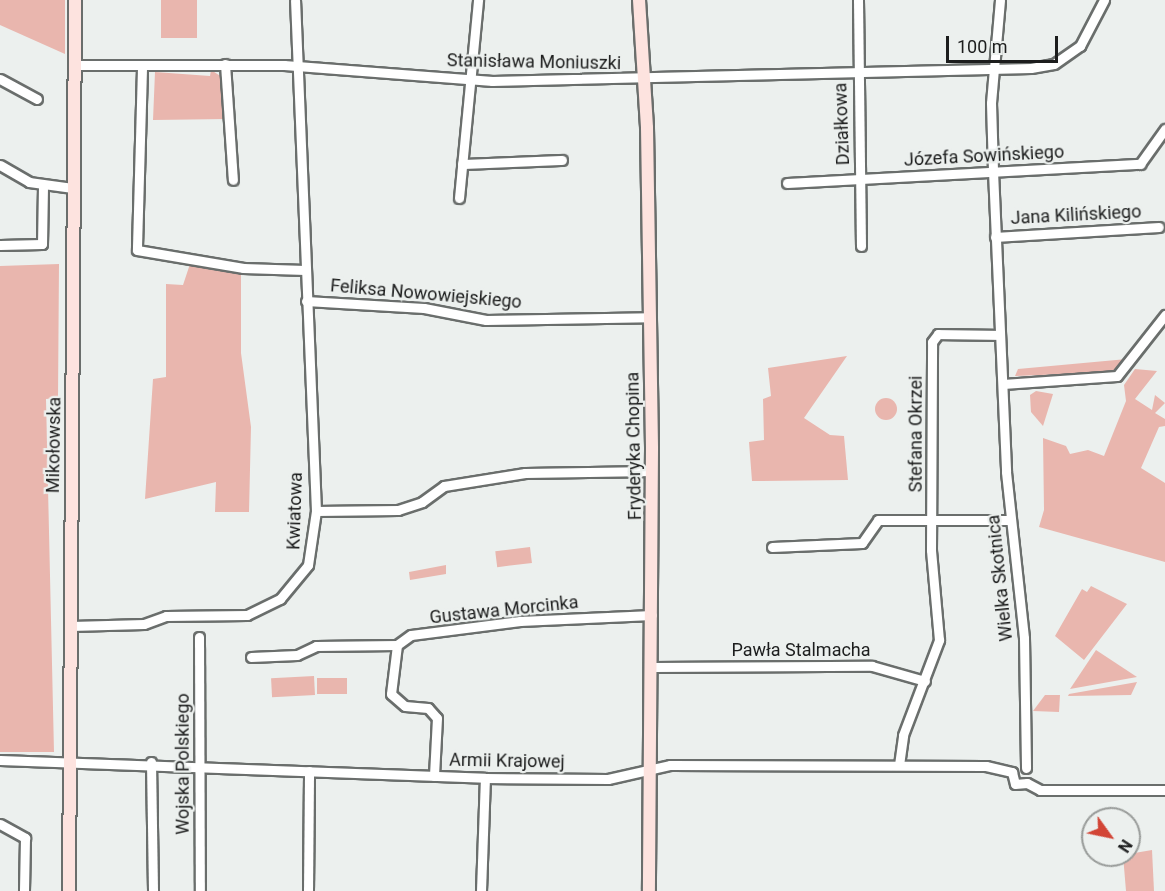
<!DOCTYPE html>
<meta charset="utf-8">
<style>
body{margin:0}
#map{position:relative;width:1165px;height:891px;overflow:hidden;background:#ecf0ee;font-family:Roboto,sans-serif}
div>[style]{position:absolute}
.green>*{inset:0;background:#e9b6ae;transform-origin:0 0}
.round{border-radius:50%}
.roads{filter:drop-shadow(2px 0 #6a6e6c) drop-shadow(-2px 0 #6a6e6c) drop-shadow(0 2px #6a6e6c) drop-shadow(0 -2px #6a6e6c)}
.street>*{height:9px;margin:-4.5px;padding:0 4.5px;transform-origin:4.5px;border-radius:4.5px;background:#fff}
.secondary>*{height:12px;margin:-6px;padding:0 6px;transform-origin:6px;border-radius:6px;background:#fde3df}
span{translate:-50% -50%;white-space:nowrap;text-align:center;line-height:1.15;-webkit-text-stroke:4.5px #ecf0ee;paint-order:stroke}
.street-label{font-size:18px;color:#1c1d1d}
.north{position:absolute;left:1081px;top:807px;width:60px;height:60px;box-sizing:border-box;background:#ecf0ee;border:2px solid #999c9a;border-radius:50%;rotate:123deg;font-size:16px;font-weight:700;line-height:24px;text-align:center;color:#1c1d1d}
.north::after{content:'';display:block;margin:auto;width:21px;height:27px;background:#d24536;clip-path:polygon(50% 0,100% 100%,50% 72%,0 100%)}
.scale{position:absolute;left:946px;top:36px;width:112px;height:27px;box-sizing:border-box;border:3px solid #1c1d1d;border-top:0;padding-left:8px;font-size:18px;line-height:21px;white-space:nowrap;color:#1c1d1d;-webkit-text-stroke:4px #ecf0ee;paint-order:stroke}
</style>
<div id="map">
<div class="green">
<div style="clip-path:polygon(0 0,65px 0,65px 54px,0 25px)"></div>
<div style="left:161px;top:0;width:36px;height:38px"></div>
<div style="clip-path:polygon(211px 70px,222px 77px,226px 119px,153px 120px,155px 72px,210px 76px)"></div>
<div style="clip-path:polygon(59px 264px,58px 398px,46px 399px,54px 752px,0 752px,0 266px)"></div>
<div style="clip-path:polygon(190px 264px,241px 273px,241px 353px,251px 427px,249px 512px,215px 512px,216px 482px,145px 499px,153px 379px,166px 377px,166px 284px,183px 285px)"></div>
<div style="clip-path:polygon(847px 356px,804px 418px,830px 435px,844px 436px,848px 480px,752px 481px,749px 442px,764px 440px,763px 399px,771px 396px,768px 368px)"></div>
<div style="clip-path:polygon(1127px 359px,1116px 372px,1015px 376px,1018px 369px)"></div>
<div style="clip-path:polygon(1135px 369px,1157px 371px,1135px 399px,1152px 410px,1155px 395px,1165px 403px,1155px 413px,1165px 419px,1165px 426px,1159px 427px,1141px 468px,1165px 483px,1165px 562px,1039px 527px,1044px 510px,1043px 438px,1066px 446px,1070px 454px,1088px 450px,1104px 456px,1126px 401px,1124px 385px)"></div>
<div style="clip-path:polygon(1036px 391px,1053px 394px,1043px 426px,1031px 412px,1030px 395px)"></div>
<div class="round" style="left:875px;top:398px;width:22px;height:22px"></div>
<div style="left:530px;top:547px;width:16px;height:35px;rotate:83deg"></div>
<div style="clip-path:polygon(446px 565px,446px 574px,410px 580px,409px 572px)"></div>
<div style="clip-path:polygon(1091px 586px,1127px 604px,1084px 660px,1055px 636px,1082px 589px,1087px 592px)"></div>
<div style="clip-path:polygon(1096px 650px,1137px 677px,1070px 689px)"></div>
<div style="left:314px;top:676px;width:19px;height:43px;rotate:87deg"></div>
<div style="left:347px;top:678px;width:16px;height:30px;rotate:90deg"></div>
<div style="clip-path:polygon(1137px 682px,1131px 695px,1068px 696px,1069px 694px)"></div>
<div style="clip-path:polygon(1045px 695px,1060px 695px,1059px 712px,1033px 711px)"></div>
<div style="clip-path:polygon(1152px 850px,1154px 891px,1126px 891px,1123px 855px)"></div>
</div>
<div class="roads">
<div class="street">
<div style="left:858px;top:0;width:246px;rotate:89.3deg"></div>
<div style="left:1000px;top:0;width:103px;rotate:95deg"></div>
<div style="left:991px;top:103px;width:68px;rotate:88.3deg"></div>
<div style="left:993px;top:171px;width:301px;rotate:87.5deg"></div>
<div style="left:1006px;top:472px;width:167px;rotate:83.8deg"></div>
<div style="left:1024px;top:638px;width:130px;rotate:89.1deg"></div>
<div style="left:225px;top:64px;width:116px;rotate:86.1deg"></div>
<div style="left:75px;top:65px;width:209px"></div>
<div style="left:284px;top:65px;width:209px;rotate:4.4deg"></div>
<div style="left:492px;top:81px;width:539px;rotate:-1.38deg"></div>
<div style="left:1031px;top:68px;width:23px;rotate:-10deg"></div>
<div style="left:1054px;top:64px;width:32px;rotate:-35deg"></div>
<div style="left:1080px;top:46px;width:52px;rotate:-62.4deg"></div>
<div style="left:142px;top:68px;width:182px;rotate:91.6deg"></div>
<div style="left:137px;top:250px;width:108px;rotate:9.6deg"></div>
<div style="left:243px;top:268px;width:62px;rotate:1.8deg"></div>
<div style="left:0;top:79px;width:42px;rotate:28.4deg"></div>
<div style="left:462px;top:164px;width:100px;rotate:-2.3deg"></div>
<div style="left:0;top:165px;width:34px;rotate:30deg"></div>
<div style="left:29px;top:182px;width:44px;rotate:7.8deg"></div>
<div style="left:787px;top:183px;width:354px;rotate:-3.1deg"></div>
<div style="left:1140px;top:164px;width:43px;rotate:-54.5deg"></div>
<div style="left:459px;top:198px;width:199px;rotate:-84.5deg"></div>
<div style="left:995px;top:237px;width:164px;rotate:-3.5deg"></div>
<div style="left:0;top:245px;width:42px;rotate:-1.4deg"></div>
<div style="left:42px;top:244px;width:58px;rotate:-89deg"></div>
<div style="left:306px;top:301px;width:118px;rotate:3.4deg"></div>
<div style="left:424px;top:308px;width:63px;rotate:11deg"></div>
<div style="left:486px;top:320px;width:164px;rotate:-1deg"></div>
<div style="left:1003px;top:384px;width:114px;rotate:-4deg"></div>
<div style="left:1117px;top:376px;width:78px;rotate:-51.8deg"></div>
<div style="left:316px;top:511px;width:82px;rotate:-0.7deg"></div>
<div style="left:398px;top:510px;width:25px;rotate:-18deg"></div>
<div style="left:422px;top:502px;width:27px;rotate:-36deg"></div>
<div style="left:444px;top:486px;width:82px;rotate:-9.1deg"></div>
<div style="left:525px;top:473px;width:127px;rotate:-0.9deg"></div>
<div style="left:772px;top:547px;width:90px;rotate:-2.5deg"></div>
<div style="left:862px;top:543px;width:28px;rotate:-55deg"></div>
<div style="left:878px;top:520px;width:132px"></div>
<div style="left:71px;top:626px;width:73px;rotate:-1.6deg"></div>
<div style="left:144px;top:624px;width:23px;rotate:-20deg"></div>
<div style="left:166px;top:616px;width:81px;rotate:-0.7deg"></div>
<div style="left:247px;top:615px;width:37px;rotate:-26deg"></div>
<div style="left:280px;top:599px;width:44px;rotate:-50.5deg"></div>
<div style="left:308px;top:565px;width:55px;rotate:-81.6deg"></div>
<div style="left:316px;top:511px;width:511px;rotate:-92.35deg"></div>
<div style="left:199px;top:637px;width:254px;rotate:89.8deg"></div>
<div style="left:397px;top:645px;width:49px;rotate:97deg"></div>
<div style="left:391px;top:694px;width:18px;rotate:41deg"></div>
<div style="left:405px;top:706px;width:23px;rotate:5deg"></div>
<div style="left:428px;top:708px;width:13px;rotate:48deg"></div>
<div style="left:437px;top:718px;width:58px;rotate:93deg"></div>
<div style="left:251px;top:657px;width:46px;rotate:-2.5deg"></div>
<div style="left:297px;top:655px;width:21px;rotate:-25deg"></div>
<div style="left:316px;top:646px;width:81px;rotate:-0.7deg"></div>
<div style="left:397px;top:645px;width:17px;rotate:-36deg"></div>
<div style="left:411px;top:635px;width:110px;rotate:-7.3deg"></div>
<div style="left:520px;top:621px;width:132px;rotate:-2.6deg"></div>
<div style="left:653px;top:667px;width:219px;rotate:-0.3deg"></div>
<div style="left:872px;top:666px;width:55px;rotate:15.8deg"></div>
<div style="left:0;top:760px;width:485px;rotate:2.1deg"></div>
<div style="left:485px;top:778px;width:123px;rotate:0.5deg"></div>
<div style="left:608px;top:779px;width:64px;rotate:-12.7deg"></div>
<div style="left:670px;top:765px;width:316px;rotate:0.2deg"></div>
<div style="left:986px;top:766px;width:27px;rotate:13deg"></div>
<div style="left:151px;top:762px;width:129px;rotate:89.1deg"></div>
<div style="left:899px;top:765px;width:30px;rotate:-82deg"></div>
<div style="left:903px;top:735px;width:102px;rotate:-69.2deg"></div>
<div style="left:939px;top:640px;width:90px;rotate:-95.1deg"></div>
<div style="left:931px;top:550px;width:208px;rotate:-89.7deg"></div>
<div style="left:932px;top:342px;width:10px;rotate:-53deg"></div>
<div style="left:938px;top:334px;width:62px;rotate:0.9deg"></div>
<div style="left:1012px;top:772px;width:12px;rotate:76deg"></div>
<div style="left:1015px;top:784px;width:12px;rotate:-5deg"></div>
<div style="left:1027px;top:783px;width:15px;rotate:28deg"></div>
<div style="left:1040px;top:790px;width:125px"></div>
<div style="left:0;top:824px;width:29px;rotate:29deg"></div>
<div style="left:25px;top:838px;width:53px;rotate:91.1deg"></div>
<div style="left:308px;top:891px;width:120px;rotate:-89.5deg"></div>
<div style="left:481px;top:891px;width:113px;rotate:-88deg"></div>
</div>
<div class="secondary">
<div style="left:639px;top:0;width:128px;rotate:86.4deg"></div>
<div style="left:647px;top:128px;width:321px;rotate:89.1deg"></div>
<div style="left:652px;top:449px;width:442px;rotate:90.4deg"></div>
<div style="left:69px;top:891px;width:891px;rotate:-89.61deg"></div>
</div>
</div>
<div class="street-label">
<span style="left:534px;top:62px;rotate:1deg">Stanisława Moniuszki</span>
<span style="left:842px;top:124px;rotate:-92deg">Działkowa</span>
<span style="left:984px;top:156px;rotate:-3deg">Józefa Sowińskiego</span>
<span style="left:1076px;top:215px;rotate:-3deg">Jana Kilińskiego</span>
<span style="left:426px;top:294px;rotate:5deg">Feliksa Nowowiejskiego</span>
<span style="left:916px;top:434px;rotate:-90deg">Stefana Okrzei</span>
<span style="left:54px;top:445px;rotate:-89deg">Mikołowska</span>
<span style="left:634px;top:446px;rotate:-91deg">Fryderyka Chopina</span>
<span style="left:295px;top:511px;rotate:-88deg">Kwiatowa</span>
<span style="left:1000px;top:578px;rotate:-96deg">Wielka Skotnica</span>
<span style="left:504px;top:610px;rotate:-6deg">Gustawa Morcinka</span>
<span style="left:801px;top:650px">Pawła Stalmacha</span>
<span style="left:507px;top:761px;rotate:1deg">Armii Krajowej</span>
<span style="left:183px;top:764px;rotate:-90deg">Wojska Polskiego</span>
</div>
<div class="north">N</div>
<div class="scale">100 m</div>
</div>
